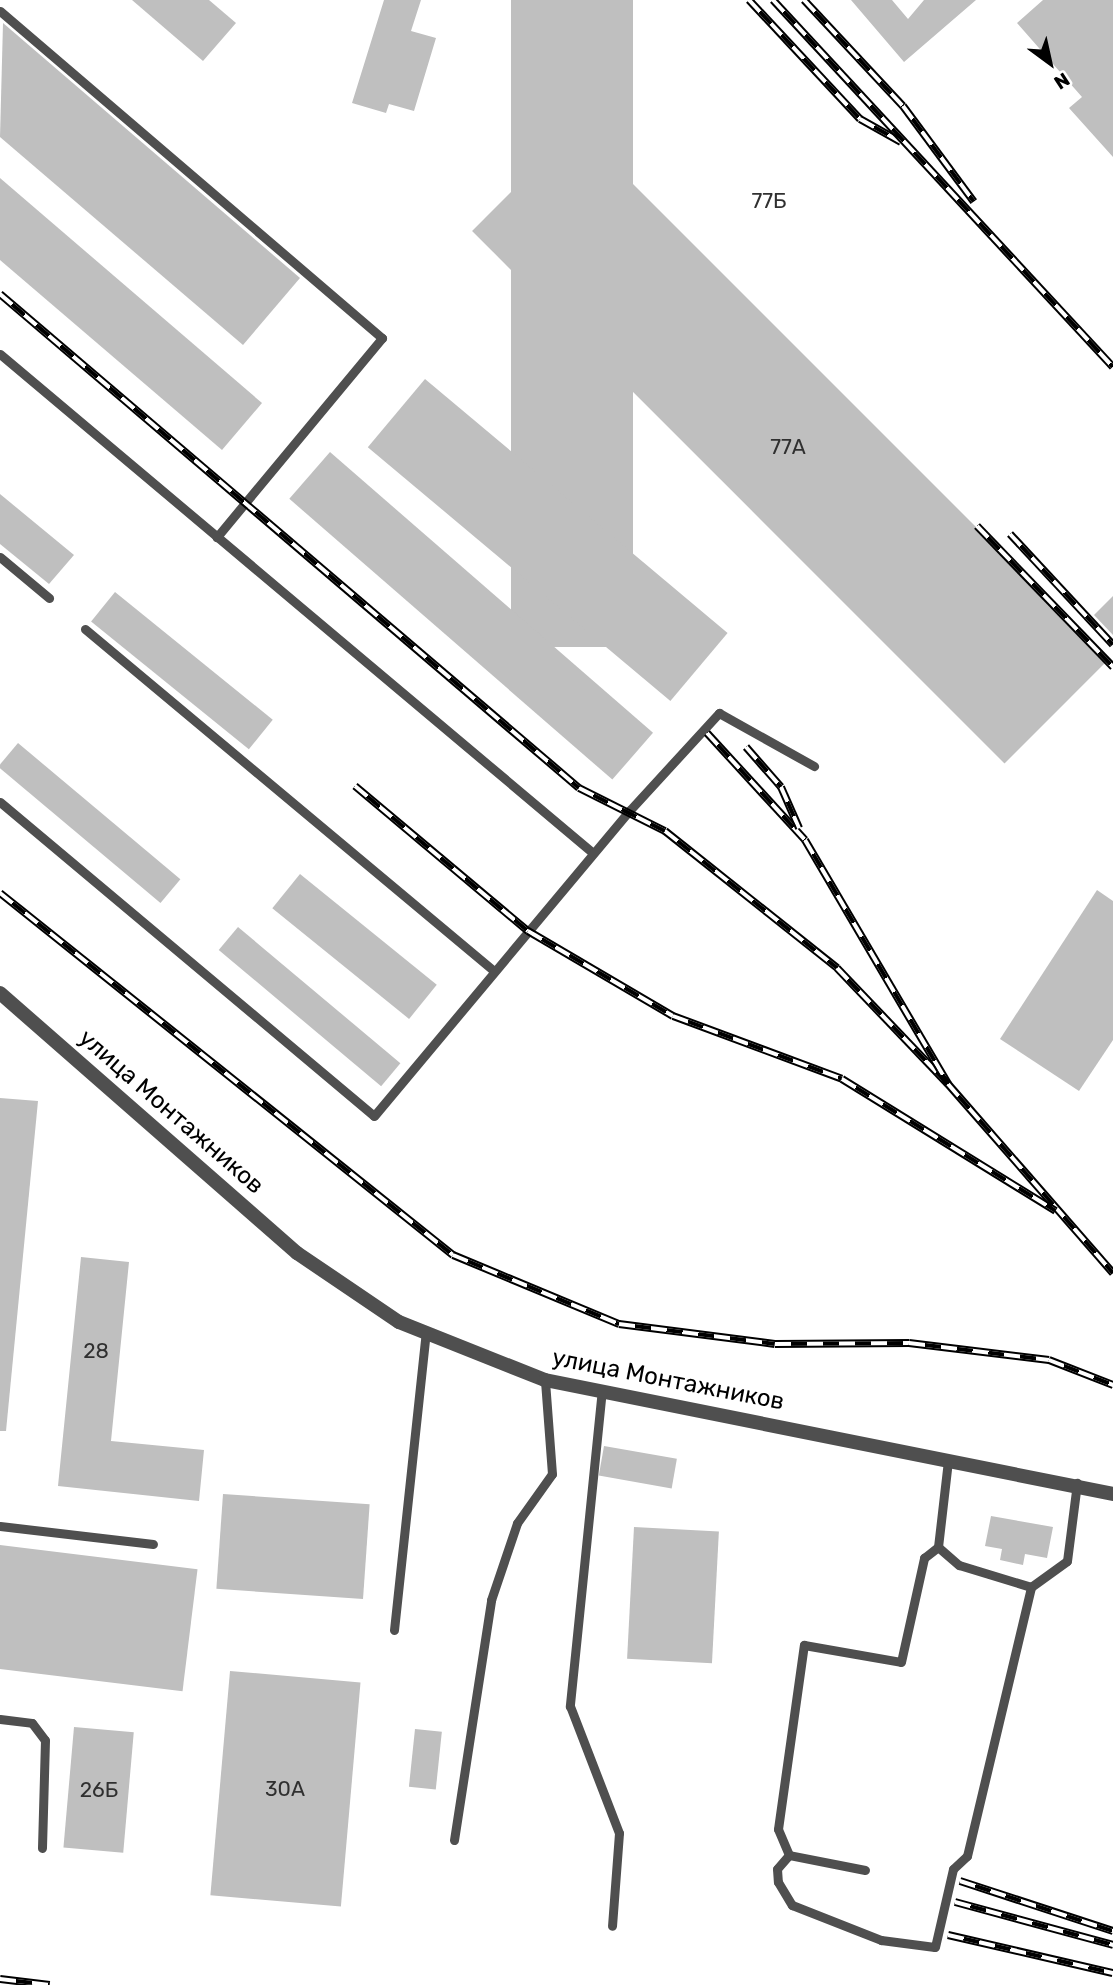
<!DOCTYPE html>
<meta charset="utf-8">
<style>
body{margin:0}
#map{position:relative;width:1113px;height:1985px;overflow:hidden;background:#fff;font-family:Rubik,sans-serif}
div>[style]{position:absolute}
.building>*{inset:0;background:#bfbfbf;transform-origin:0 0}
.service>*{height:9px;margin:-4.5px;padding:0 4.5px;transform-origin:4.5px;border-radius:4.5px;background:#4f4f4f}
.minor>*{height:14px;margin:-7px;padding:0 7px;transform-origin:7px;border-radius:7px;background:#4f4f4f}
.rail>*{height:8px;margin-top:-4px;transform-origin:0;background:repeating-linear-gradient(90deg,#fff 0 16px,#000 0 32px);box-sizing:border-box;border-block:2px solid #000}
span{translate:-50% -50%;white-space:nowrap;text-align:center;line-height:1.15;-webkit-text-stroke:5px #fff;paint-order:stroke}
.number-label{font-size:21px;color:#303030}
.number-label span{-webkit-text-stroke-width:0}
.street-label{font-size:24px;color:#000}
.north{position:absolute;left:1015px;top:28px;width:70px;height:70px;-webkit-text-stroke:5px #fff;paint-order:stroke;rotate:147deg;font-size:19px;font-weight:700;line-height:28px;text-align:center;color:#000}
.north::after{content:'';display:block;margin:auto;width:24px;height:32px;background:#000;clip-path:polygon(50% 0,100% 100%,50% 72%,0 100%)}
</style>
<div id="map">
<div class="building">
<div style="clip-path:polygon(132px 0,209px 0,236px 23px,203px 61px)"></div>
<div style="clip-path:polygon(384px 0,421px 0,411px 31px,436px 38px,414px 111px,389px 104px,386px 113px,352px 103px)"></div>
<div style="left:511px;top:0;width:122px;height:647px"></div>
<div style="clip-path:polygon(851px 0,892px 0,908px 19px,924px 0,976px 0,904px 62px)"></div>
<div style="clip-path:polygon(1043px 0,1113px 0,1113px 157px,1069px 108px,1082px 97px,1017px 23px)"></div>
<div style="clip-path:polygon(3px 23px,300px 278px,243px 345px,0 137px)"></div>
<div style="left:576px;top:127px;width:753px;height:147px;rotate:45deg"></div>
<div style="clip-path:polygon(0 178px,262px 403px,222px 450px,0 260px)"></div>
<div style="left:425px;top:379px;width:395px;height:89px;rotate:40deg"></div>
<div style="left:330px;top:452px;width:428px;height:62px;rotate:41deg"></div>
<div style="clip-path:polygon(0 494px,74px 555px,49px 584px,0 544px)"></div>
<div style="left:115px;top:592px;width:203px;height:38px;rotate:39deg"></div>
<div style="clip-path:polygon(1113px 596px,1113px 635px,1094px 615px)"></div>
<div style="left:18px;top:743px;width:212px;height:31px;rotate:40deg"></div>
<div style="left:300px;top:874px;width:176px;height:44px;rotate:39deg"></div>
<div style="clip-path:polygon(1097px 890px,1113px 901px,1113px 1040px,1079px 1091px,1000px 1039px)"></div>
<div style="left:238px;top:927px;width:212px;height:30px;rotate:40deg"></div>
<div style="clip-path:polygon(0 1098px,38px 1101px,6px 1431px,0 1431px)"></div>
<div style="clip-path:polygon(81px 1257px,129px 1262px,111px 1441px,204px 1450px,199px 1501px,58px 1486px)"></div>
<div style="left:604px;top:1446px;width:74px;height:30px;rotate:10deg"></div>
<div style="left:223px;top:1494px;width:147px;height:95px;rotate:4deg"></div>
<div style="clip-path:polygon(991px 1516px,1053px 1527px,1047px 1558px,1025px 1554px,1023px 1565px,1000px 1560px,1002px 1549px,985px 1546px)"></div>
<div style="left:634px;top:1527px;width:85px;height:132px;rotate:3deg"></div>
<div style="left:0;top:1545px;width:199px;height:123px;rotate:7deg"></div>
<div style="left:230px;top:1671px;width:131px;height:225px;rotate:5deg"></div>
<div style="left:74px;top:1727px;width:60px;height:121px;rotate:5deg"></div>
<div style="left:415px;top:1729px;width:27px;height:58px;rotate:6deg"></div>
</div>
<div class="service">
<div style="left:0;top:11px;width:503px;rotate:40.56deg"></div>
<div style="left:382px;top:338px;width:259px;rotate:129.7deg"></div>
<div style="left:0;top:354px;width:775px;rotate:40.08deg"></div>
<div style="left:0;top:557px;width:64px;rotate:39.9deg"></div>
<div style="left:85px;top:629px;width:533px;rotate:39.9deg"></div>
<div style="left:0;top:802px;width:488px;rotate:40deg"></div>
<div style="left:374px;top:1116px;width:399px;rotate:-50.1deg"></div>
<div style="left:630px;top:810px;width:132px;rotate:-47.5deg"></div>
<div style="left:719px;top:713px;width:109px;rotate:29.2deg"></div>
<div style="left:602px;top:1389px;width:319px;rotate:95.8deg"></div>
<div style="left:570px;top:1706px;width:136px;rotate:68.9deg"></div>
<div style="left:619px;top:1833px;width:93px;rotate:94.3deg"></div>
<div style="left:0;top:1526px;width:154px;rotate:6.7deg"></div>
<div style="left:938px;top:1547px;width:28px;rotate:41deg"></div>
<div style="left:959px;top:1565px;width:75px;rotate:17deg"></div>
<div style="left:394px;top:1630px;width:301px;rotate:-83.9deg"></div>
<div style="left:0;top:1719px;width:32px;rotate:7deg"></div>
<div style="left:32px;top:1723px;width:21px;rotate:53deg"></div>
<div style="left:45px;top:1740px;width:108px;rotate:91.6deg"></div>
<div style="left:454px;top:1840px;width:243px;rotate:-81.2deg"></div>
<div style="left:491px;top:1600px;width:81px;rotate:-71.3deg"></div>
<div style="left:517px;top:1523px;width:60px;rotate:-54.5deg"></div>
<div style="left:552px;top:1474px;width:94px;rotate:-94.3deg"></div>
<div style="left:789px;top:1855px;width:18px;rotate:131deg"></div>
<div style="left:777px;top:1869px;width:13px;rotate:86deg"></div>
<div style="left:778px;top:1882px;width:27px;rotate:59deg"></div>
<div style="left:792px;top:1905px;width:96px;rotate:21.5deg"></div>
<div style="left:881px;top:1940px;width:54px;rotate:7.4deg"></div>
<div style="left:935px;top:1947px;width:80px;rotate:-77deg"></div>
<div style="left:953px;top:1869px;width:19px;rotate:-43deg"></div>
<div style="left:967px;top:1856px;width:277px;rotate:-76.6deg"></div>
<div style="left:1031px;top:1587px;width:44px;rotate:-35.8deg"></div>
<div style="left:1067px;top:1561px;width:79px;rotate:-82.7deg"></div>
<div style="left:865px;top:1870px;width:77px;rotate:-168.8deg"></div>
<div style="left:789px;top:1855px;width:28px;rotate:-113deg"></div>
<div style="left:778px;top:1829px;width:186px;rotate:-82deg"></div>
<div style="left:804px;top:1645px;width:98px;rotate:9.9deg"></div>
<div style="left:901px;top:1662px;width:107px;rotate:-77.5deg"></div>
<div style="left:924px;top:1558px;width:18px;rotate:-38deg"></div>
<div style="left:938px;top:1547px;width:87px;rotate:-83.4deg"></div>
</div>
<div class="minor">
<div style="left:0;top:993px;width:395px;rotate:41.2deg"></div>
<div style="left:297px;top:1253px;width:123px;rotate:34.1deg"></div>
<div style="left:399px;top:1322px;width:157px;rotate:21.7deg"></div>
<div style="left:545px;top:1380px;width:579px;rotate:11.35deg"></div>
</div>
<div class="rail">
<div style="left:749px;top:0;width:163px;rotate:47deg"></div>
<div style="left:860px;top:119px;width:47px;rotate:29.3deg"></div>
<div style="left:773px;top:0;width:500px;rotate:47.19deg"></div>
<div style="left:804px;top:0;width:145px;rotate:47deg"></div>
<div style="left:903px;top:106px;width:119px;rotate:53.5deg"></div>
<div style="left:0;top:294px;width:761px;rotate:40.47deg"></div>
<div style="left:579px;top:788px;width:96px;rotate:26.6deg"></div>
<div style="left:665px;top:831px;width:220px;rotate:38.5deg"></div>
<div style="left:837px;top:968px;width:161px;rotate:46.3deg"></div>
<div style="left:977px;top:526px;width:196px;rotate:46deg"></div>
<div style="left:1010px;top:534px;width:151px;rotate:47.1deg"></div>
<div style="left:707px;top:733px;width:145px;rotate:47.5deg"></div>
<div style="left:805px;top:840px;width:283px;rotate:59.6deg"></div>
<div style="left:948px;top:1084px;width:251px;rotate:48.9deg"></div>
<div style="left:746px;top:747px;width:53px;rotate:48.8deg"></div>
<div style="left:781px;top:787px;width:45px;rotate:66.3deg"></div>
<div style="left:355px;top:786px;width:226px;rotate:40deg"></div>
<div style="left:528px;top:931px;width:168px;rotate:30.4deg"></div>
<div style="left:673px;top:1016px;width:180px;rotate:20.4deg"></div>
<div style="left:842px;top:1079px;width:251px;rotate:31.7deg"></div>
<div style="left:0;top:893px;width:580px;rotate:38.63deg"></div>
<div style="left:453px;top:1255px;width:180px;rotate:22.6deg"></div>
<div style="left:619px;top:1324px;width:157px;rotate:7.3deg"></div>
<div style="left:775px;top:1344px;width:134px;rotate:-0.4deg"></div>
<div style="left:909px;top:1343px;width:141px;rotate:6.9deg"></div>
<div style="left:1049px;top:1360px;width:69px;rotate:21.3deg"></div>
<div style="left:960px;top:1881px;width:161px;rotate:18.1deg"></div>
<div style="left:955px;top:1902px;width:164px;rotate:15.2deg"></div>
<div style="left:948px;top:1935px;width:169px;rotate:13deg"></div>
<div style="left:0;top:1979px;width:50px;rotate:6.8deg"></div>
</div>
<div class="number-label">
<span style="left:769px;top:201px">77Б</span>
<span style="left:788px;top:447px">77А</span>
<span style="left:96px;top:1351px">28</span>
<span style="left:285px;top:1789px">30А</span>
<span style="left:99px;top:1790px">26Б</span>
</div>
<div class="street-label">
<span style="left:171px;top:1112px;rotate:41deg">улица Монтажников</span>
<span style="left:668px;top:1380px;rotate:11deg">улица Монтажников</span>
</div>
<div class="north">N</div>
</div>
